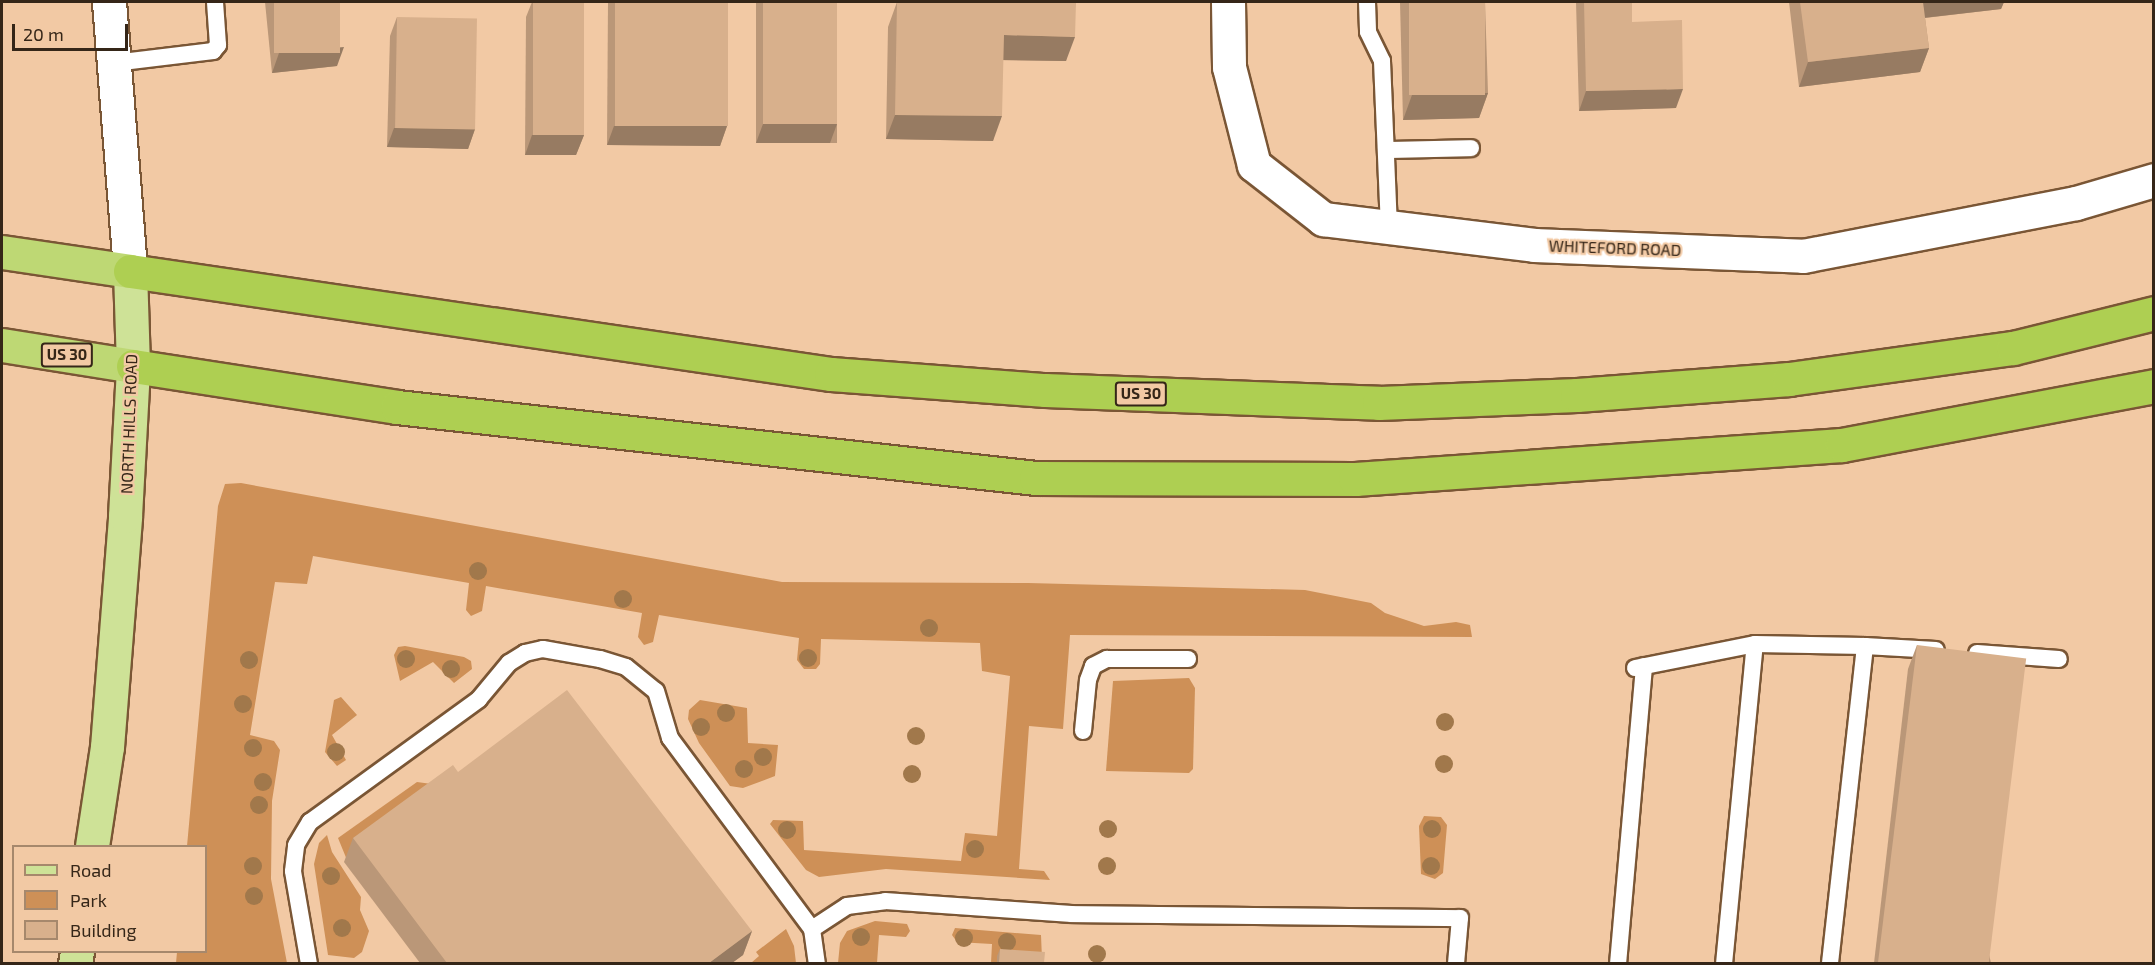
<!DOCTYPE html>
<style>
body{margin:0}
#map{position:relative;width:2155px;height:965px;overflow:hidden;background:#f2c9a4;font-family:"Exo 2",sans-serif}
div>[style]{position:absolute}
.green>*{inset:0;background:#ce9057}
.roads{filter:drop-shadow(2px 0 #7a5635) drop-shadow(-2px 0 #7a5635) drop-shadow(0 2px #7a5635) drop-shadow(0 -2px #7a5635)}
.service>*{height:16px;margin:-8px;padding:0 8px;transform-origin:8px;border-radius:8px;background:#fff}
.tertiary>*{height:33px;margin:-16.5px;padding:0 16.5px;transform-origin:16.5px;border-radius:16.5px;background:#fff}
.primary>*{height:33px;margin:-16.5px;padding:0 16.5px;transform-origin:16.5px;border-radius:16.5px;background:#cee297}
.trunk>*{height:33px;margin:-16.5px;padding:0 16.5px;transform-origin:16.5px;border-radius:16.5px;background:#bed874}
.motorway>*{height:33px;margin:-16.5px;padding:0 16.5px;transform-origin:16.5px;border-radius:16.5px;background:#aecf52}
.trees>*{width:18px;height:18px;margin:-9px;border-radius:50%;background:#a1784b}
.wall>*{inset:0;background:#ba9778;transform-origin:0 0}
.shaded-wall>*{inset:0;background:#977b62}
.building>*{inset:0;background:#d8b08c;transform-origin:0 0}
span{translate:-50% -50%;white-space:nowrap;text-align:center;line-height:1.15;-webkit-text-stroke:4.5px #f2c9a4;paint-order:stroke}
.shield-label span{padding:2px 4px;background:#f2c9a4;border:2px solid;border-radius:4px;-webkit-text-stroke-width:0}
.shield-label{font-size:15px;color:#352618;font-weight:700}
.street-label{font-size:16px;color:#352618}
.frame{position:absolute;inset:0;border:3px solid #352618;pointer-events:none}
.legend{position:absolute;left:12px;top:845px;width:195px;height:108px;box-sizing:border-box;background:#f2c9a4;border:2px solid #a6886c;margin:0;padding:8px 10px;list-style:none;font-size:18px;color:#352618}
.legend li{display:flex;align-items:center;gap:12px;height:30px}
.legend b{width:30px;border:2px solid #a6886c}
.scale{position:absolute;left:12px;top:24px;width:116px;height:27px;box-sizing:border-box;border:3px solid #352618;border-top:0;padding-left:8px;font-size:18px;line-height:21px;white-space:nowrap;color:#352618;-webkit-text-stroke:4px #f2c9a4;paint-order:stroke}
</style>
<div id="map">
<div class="green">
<div style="clip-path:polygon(241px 483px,782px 582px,1028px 583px,1305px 590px,1371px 603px,1385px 613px,1424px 626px,1456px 622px,1470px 625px,1472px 637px,1070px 635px,1063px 729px,1029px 726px,1019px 869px,1044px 871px,1050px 880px,886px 869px,819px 877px,806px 870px,770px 824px,773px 820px,803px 821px,804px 850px,961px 861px,965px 833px,997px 836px,1010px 676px,982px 671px,980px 643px,821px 639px,820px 664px,816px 669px,804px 669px,797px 660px,799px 638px,659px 615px,653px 642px,644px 645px,638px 637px,642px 613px,486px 586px,482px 611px,471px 616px,466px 610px,469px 583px,313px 556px,307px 584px,275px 582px,250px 735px,274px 741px,280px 750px,272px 801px,271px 879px,287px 963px,176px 963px,177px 952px,206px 952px,206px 846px,187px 846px,218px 506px,225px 484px)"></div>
<div style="clip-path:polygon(405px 646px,464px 657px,471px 661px,472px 669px,454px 683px,433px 662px,400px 681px,394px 655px,398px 647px)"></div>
<div style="clip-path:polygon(1189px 678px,1195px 688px,1193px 769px,1189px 773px,1106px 771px,1113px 681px)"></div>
<div style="clip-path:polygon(341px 697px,357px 715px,332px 735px,346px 760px,337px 766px,325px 752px,334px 700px)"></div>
<div style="clip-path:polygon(700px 700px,747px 708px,748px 743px,778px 745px,775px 776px,743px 788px,730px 786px,699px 743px,688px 719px,689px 710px)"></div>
<div style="clip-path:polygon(417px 782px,439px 785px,347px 860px,338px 838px)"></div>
<div style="clip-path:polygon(1424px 816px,1441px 817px,1447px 825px,1443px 873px,1435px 879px,1421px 874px,1419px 826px)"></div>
<div style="clip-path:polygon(327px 835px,332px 852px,361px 897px,360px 910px,369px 931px,362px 952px,354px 958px,328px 955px,314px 864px,319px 843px)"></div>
<div style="clip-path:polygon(875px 921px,907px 924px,910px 931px,906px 937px,879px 935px,877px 963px,838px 963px,840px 943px,847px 931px)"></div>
<div style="clip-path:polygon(955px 928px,1041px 935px,1042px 959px,998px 956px,997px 963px,991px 963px,992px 944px,957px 942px,952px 935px)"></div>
<div style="clip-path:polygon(786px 929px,794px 946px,796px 963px,751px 963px,759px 956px,756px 952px)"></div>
</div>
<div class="roads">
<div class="service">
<div style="left:1367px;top:2px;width:30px;rotate:88deg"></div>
<div style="left:1368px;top:32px;width:32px;rotate:64deg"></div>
<div style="left:1382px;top:61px;width:168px;rotate:87.6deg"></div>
<div style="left:114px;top:63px;width:100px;rotate:-6.9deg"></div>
<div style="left:213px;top:51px;width:8px;rotate:-50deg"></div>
<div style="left:218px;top:45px;width:43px;rotate:-94deg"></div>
<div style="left:1386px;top:150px;width:85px;rotate:-1.3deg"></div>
<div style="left:1865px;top:646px;width:71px;rotate:3.2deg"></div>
<div style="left:1977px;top:653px;width:82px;rotate:4.2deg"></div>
<div style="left:1635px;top:668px;width:122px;rotate:-11.3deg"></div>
<div style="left:1755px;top:644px;width:110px;rotate:1deg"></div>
<div style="left:1865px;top:646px;width:320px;rotate:96.3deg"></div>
<div style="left:1083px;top:731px;width:51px;rotate:-84.4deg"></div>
<div style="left:1088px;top:680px;width:15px;rotate:-70deg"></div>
<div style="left:1093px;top:666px;width:16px;rotate:-27deg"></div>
<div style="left:1107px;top:659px;width:81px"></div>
<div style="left:812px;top:929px;width:42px;rotate:-33.3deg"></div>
<div style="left:847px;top:906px;width:38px;rotate:-7deg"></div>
<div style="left:885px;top:901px;width:187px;rotate:4deg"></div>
<div style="left:1072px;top:914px;width:388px;rotate:0.6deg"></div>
<div style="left:1460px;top:918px;width:46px;rotate:95deg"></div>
<div style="left:309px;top:964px;width:94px;rotate:-99.8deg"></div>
<div style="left:293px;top:871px;width:26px;rotate:-83deg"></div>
<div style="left:296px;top:845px;width:27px;rotate:-59deg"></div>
<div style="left:310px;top:822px;width:209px;rotate:-36deg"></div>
<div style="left:479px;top:699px;width:47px;rotate:-50.2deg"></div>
<div style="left:509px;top:663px;width:19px;rotate:-32deg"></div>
<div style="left:525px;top:653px;width:18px;rotate:-13deg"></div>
<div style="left:543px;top:649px;width:58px;rotate:10deg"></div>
<div style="left:600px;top:659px;width:27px;rotate:17deg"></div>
<div style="left:626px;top:667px;width:38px;rotate:39deg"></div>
<div style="left:656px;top:691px;width:49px;rotate:73.4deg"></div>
<div style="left:670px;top:738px;width:238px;rotate:53.4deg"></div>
<div style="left:812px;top:929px;width:35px;rotate:82deg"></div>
<div style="left:1618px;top:964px;width:299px;rotate:-85deg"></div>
<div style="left:1724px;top:964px;width:321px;rotate:-84.5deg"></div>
</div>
<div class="tertiary">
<div style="left:109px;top:2px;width:270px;rotate:85.5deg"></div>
<div style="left:1228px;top:2px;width:65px;rotate:89.1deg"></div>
<div style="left:1229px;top:67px;width:101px;rotate:75.7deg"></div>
<div style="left:1254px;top:165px;width:88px;rotate:38deg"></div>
<div style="left:1323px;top:219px;width:213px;rotate:7deg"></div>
<div style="left:1534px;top:245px;width:269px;rotate:2.3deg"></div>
<div style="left:1803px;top:256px;width:278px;rotate:-11deg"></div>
<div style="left:2076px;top:203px;width:81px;rotate:-16.4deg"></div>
</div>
<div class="primary">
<div style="left:92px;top:846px;width:100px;rotate:-81.4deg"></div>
<div style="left:107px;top:747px;width:232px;rotate:-85.5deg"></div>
<div style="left:125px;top:516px;width:150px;rotate:-86.9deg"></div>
<div style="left:133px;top:366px;width:95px;rotate:-91.8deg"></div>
<div style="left:75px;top:964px;width:12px;rotate:-81deg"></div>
</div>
<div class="trunk">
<div style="left:2px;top:252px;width:129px;rotate:8.4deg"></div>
<div style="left:2px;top:345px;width:133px;rotate:9.1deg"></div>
</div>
<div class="motorway">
<div style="left:130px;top:271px;width:709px;rotate:8.36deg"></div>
<div style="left:831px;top:374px;width:215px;rotate:4.3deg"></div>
<div style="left:1045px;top:390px;width:334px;rotate:2.2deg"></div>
<div style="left:1379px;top:403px;width:198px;rotate:-2.3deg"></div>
<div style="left:1577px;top:395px;width:213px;rotate:-4.3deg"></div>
<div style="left:1789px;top:379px;width:226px;rotate:-7.9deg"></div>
<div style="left:2013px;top:348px;width:145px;rotate:-13.9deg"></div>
<div style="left:133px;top:366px;width:267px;rotate:8.8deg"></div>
<div style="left:397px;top:407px;width:643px;rotate:6.34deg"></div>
<div style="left:1036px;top:478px;width:319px;rotate:0.2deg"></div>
<div style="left:1355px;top:479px;width:488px;rotate:-4deg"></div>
<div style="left:1842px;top:445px;width:318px;rotate:-10.7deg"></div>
</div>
</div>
<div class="trees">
<div style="left:478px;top:571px"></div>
<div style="left:623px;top:599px"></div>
<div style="left:929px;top:628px"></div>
<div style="left:808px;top:658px"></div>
<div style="left:406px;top:659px"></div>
<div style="left:249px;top:660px"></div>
<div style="left:451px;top:669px"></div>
<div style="left:243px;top:704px"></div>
<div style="left:726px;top:713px"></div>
<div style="left:1445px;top:722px"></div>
<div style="left:701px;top:727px"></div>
<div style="left:916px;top:736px"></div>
<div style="left:253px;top:748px"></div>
<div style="left:336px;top:752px"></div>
<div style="left:763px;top:757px"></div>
<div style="left:1444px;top:764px"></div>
<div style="left:744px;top:769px"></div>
<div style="left:912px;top:774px"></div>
<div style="left:263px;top:782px"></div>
<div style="left:259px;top:805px"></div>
<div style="left:1108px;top:829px"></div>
<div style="left:1432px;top:829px"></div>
<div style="left:787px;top:830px"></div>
<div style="left:975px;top:849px"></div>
<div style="left:253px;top:866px"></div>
<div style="left:1107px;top:866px"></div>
<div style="left:1431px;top:866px"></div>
<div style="left:331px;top:876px"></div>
<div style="left:254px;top:896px"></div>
<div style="left:342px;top:928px"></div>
<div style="left:861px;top:937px"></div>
<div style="left:964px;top:938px"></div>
<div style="left:1007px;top:942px"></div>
<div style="left:1097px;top:954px"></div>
</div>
<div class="wall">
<div style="clip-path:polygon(265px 2px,340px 2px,337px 66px,272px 73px)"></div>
<div style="clip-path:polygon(532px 2px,584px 2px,584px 135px,576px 155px,525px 155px,526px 17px)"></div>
<div style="clip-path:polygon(608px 2px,728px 2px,727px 126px,720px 146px,607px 145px)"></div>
<div style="left:756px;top:2px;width:81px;height:141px"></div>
<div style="clip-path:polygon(897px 2px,901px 3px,901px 2px,1076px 2px,1066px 61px,1003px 60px,993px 141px,886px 139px,888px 27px)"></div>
<div style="clip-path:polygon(1400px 2px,1485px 2px,1488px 93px,1479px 118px,1403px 120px)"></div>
<div style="clip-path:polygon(1576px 2px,1632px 2px,1632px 22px,1676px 108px,1579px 111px)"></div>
<div style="clip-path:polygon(1789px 2px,2004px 2px,2001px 9px,1925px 18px,1929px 48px,1920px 72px,1799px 87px)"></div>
<div style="clip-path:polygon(397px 17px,475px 129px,468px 149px,387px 147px,390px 36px)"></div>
<div style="clip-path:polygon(1917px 645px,1991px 963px,1874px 963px,1908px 669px)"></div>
<div style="clip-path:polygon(458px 772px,752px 931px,743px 955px,732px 963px,420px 963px,344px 862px,353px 838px)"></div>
<div style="clip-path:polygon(1000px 949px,1044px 963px,997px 963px,997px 956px)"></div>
</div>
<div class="shaded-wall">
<div style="clip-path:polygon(1920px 2px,2004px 2px,2001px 9px,1914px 19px)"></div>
<div style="clip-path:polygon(1004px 35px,1075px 37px,1066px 61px,995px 60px)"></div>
<div style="clip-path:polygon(344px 47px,337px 66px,272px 73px,279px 53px)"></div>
<div style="clip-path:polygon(1929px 48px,1920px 72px,1799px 87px,1808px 62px)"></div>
<div style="clip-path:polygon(1683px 89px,1676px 108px,1579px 111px,1586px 91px)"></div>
<div style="clip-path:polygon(1488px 93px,1479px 118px,1403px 120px,1412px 95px)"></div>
<div style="clip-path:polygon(895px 115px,1002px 116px,993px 141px,886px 139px)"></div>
<div style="clip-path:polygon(763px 124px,837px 124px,830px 143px,756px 143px)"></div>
<div style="clip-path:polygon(614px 126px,727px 126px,720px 146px,607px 145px)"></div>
<div style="clip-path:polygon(394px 128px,475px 129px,468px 149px,387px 147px)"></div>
<div style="clip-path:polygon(532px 135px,584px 135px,576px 155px,525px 155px)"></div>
<div style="clip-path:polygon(752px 931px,743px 955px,732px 963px,709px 963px)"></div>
</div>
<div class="building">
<div style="left:274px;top:2px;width:66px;height:51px"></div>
<div style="left:533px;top:2px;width:51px;height:133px"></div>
<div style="left:615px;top:2px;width:113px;height:124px"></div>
<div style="left:763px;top:2px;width:74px;height:122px"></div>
<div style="clip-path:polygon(897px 2px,909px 3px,909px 2px,1076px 2px,1075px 37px,1004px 35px,1002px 116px,895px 115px)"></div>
<div style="left:1409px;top:2px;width:76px;height:93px"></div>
<div style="clip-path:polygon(1584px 2px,1632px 2px,1632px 22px,1682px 20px,1683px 89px,1586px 91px)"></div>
<div style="clip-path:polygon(1800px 2px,1923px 2px,1929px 48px,1808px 62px)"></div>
<div style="left:397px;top:17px;width:80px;height:111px;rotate:1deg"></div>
<div style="left:1917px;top:645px;width:110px;height:320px;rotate:7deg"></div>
<div style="clip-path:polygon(567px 690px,752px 931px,709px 963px,447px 963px,353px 838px,453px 765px,458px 772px)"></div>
<div style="clip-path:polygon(1000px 949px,1045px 952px,1044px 963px,999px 963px)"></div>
</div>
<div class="shield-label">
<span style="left:67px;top:355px">US 30</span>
<span style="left:1141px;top:394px">US 30</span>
</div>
<div class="street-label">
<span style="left:1615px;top:248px;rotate:2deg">WHITEFORD ROAD</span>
<span style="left:129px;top:424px;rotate:-88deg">NORTH HILLS ROAD</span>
</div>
<div class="frame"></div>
<ul class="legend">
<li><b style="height:8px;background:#cee297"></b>Road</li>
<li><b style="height:16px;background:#ce9057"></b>Park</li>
<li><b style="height:16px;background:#d8b08c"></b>Building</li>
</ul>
<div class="scale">20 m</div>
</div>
